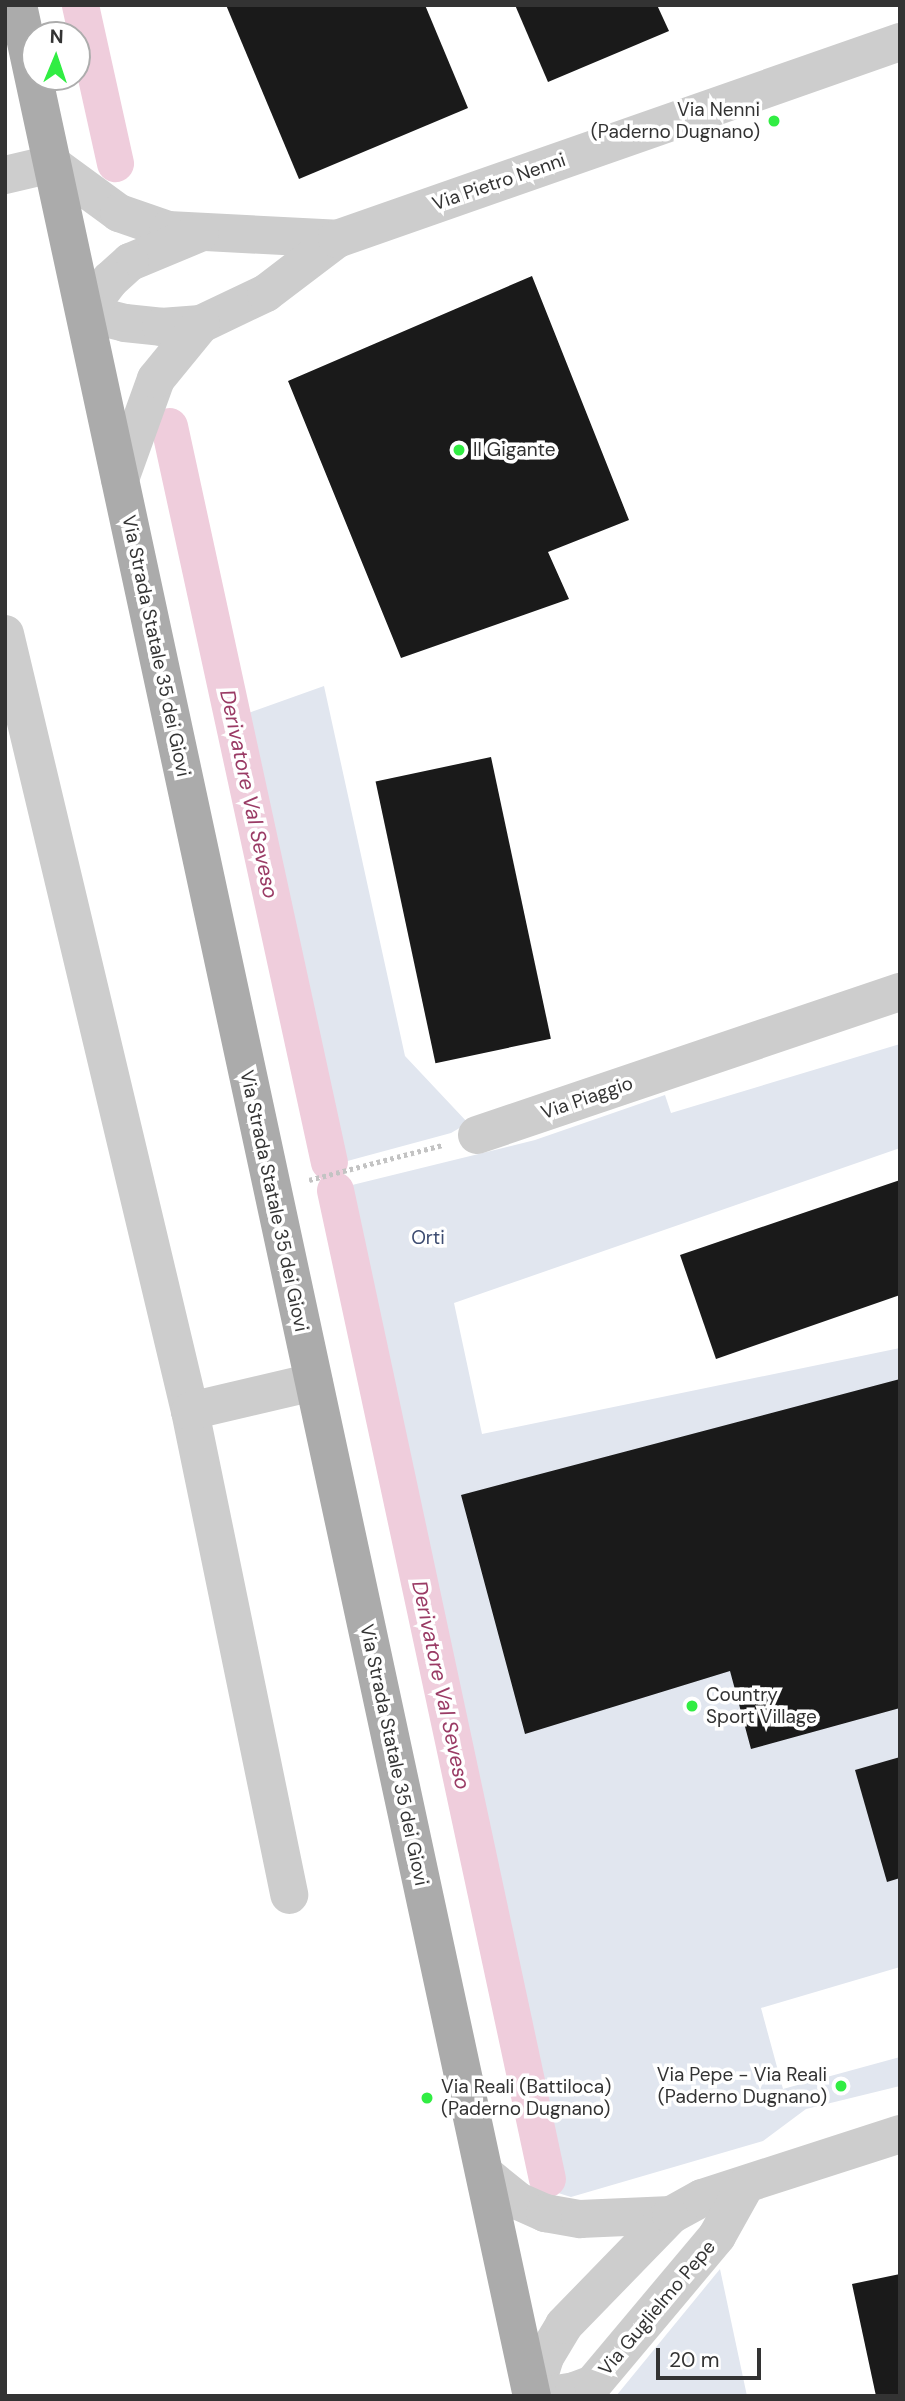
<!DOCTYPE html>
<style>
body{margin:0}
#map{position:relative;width:905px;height:2401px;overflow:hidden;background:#fff;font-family:"DM Sans",sans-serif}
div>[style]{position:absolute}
.green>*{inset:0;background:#e1e6ef}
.canal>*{height:37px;margin:-18.5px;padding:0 18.5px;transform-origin:18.5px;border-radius:18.5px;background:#efcddc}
.building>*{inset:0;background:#1a1a1a;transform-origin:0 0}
.path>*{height:4.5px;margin-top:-2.25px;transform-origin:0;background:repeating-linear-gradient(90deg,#c3c3c3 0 3.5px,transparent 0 7px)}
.minor>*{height:38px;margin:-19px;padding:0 19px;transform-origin:19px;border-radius:19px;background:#cdcdcd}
.major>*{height:38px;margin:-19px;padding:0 19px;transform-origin:19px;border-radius:19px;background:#ababab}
.dots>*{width:19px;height:19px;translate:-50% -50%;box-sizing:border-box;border:4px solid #fff;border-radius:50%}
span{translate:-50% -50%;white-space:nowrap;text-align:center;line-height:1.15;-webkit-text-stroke:7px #fff;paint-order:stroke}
.poi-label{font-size:19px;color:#333}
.right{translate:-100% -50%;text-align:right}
.left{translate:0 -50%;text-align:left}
.street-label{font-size:19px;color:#333}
.park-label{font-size:19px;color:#3d4c71}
.water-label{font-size:21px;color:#9a3b65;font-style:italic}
.frame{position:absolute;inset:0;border:7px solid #333;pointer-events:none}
.north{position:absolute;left:21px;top:21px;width:70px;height:70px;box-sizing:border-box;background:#fff;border:2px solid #adadad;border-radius:50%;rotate:2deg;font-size:19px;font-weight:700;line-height:28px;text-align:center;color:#333}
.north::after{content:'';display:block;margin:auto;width:24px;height:32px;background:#31ed43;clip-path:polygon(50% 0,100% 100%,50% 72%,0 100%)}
.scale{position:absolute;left:656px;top:2348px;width:105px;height:32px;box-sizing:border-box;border:4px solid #333;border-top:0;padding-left:9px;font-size:21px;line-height:24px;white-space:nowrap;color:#333;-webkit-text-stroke:5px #fff;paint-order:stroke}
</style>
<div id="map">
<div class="green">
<div style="clip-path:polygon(324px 686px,405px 1056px,468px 1123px,451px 1133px,340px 1163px,243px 715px)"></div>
<div style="clip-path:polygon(900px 1044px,900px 1148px,454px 1303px,482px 1434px,900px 1348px,900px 1967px,761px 2008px,783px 2089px,900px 2057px,900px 2086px,806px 2109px,763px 2141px,571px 2197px,555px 2192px,344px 1187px,535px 1140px,665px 1095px,671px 1113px)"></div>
<div style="clip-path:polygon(720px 2269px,747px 2396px,616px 2396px)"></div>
</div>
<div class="canal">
<div style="left:80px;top:5px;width:162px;rotate:77.5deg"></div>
<div style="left:169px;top:426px;width:753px;rotate:77.74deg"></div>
<div style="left:335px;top:1190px;width:1011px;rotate:77.9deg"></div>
</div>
<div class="building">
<div style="clip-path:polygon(226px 5px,425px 5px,468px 108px,299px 179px)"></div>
<div style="clip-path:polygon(515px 5px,657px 5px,669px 31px,548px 82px)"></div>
<div style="clip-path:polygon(532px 276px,629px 520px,548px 552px,569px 599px,401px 658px,288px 381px)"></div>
<div style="left:491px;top:757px;width:288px;height:118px;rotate:78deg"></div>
<div style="clip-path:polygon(900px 1180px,900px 1295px,716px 1359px,680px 1255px)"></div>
<div style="clip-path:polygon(900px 1379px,900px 1708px,751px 1749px,730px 1671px,525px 1734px,461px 1495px)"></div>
<div style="clip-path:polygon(900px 1757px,900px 1878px,887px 1882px,855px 1770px)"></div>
<div style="clip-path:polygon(900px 2274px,900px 2396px,876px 2396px,852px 2284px)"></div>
</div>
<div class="path">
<div style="left:309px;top:1180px;width:138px;rotate:-14.7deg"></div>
</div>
<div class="minor">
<div style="left:5px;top:175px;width:48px;rotate:-13.2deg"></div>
<div style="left:52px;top:164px;width:83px;rotate:36.2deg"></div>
<div style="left:119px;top:213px;width:52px;rotate:19.1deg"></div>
<div style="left:168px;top:230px;width:169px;rotate:3deg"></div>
<div style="left:200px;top:233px;width:76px;rotate:157.5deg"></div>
<div style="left:130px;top:262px;width:27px;rotate:138deg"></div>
<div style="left:110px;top:280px;width:41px;rotate:127.1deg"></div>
<div style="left:85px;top:313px;width:41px;rotate:14deg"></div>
<div style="left:125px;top:323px;width:36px;rotate:6deg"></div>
<div style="left:161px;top:327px;width:40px;rotate:-4.3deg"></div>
<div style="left:201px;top:324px;width:72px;rotate:-25.5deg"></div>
<div style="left:266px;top:293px;width:89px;rotate:-37.3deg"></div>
<div style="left:337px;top:239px;width:596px;rotate:-19.29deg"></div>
<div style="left:120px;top:479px;width:106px;rotate:-70.2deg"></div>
<div style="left:156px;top:379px;width:71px;rotate:-50.7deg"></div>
<div style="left:5px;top:634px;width:799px;rotate:76.61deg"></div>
<div style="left:190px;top:1411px;width:494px;rotate:78.4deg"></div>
<div style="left:477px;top:1135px;width:447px;rotate:-18.7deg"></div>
<div style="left:190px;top:1411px;width:127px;rotate:-13.2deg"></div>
<div style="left:486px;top:2175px;width:41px;rotate:39.1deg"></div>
<div style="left:518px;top:2201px;width:30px;rotate:24deg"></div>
<div style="left:545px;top:2213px;width:36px;rotate:10deg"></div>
<div style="left:580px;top:2219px;width:91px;rotate:-2.5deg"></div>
<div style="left:533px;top:2396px;width:41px;rotate:-72.9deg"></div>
<div style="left:545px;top:2357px;width:37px;rotate:-59deg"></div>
<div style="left:564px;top:2325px;width:153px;rotate:-45.8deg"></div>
<div style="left:671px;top:2215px;width:35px;rotate:-29deg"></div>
<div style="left:702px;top:2198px;width:208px;rotate:-17.9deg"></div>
<div style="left:544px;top:2396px;width:30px;rotate:-9deg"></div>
<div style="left:574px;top:2391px;width:20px;rotate:-20deg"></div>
<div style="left:593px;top:2384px;width:193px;rotate:-50deg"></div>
<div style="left:717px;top:2236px;width:57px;rotate:-60.8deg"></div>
</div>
<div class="major">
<div style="left:18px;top:5px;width:2446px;rotate:77.87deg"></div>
</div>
<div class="dots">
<div style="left:774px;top:121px;background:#31ed43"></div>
<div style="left:459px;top:450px;background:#31ed43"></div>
<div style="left:692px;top:1706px;background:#31ed43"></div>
<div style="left:841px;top:2086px;background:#31ed43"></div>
<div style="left:427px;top:2098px;background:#31ed43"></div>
</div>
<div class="poi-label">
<span class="right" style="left:760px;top:121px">Via Nenni<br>(Paderno Dugnano)</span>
<span class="left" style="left:473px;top:450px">Il Gigante</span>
<span class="left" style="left:706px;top:1706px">Country<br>Sport Village</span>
<span class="right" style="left:827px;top:2086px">Via Pepe - Via Reali<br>(Paderno Dugnano)</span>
<span class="left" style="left:441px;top:2098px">Via Reali (Battiloca)<br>(Paderno Dugnano)</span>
</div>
<div class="street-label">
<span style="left:499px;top:182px;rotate:-19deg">Via Pietro Nenni</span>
<span style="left:156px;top:646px;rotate:78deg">Via Strada Statale 35 dei Giovi</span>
<span style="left:587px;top:1098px;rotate:-19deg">Via Piaggio</span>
<span style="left:274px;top:1201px;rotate:78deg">Via Strada Statale 35 dei Giovi</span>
<span style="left:394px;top:1755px;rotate:78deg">Via Strada Statale 35 dei Giovi</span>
<span style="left:657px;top:2308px;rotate:-50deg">Via Guglielmo Pepe</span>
</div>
<div class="park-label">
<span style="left:428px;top:1238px">Orti</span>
</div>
<div class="water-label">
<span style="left:249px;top:794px;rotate:78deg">Derivatore Val Seveso</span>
<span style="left:441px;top:1685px;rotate:78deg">Derivatore Val Seveso</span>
</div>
<div class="frame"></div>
<div class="north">N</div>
<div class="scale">20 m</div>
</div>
